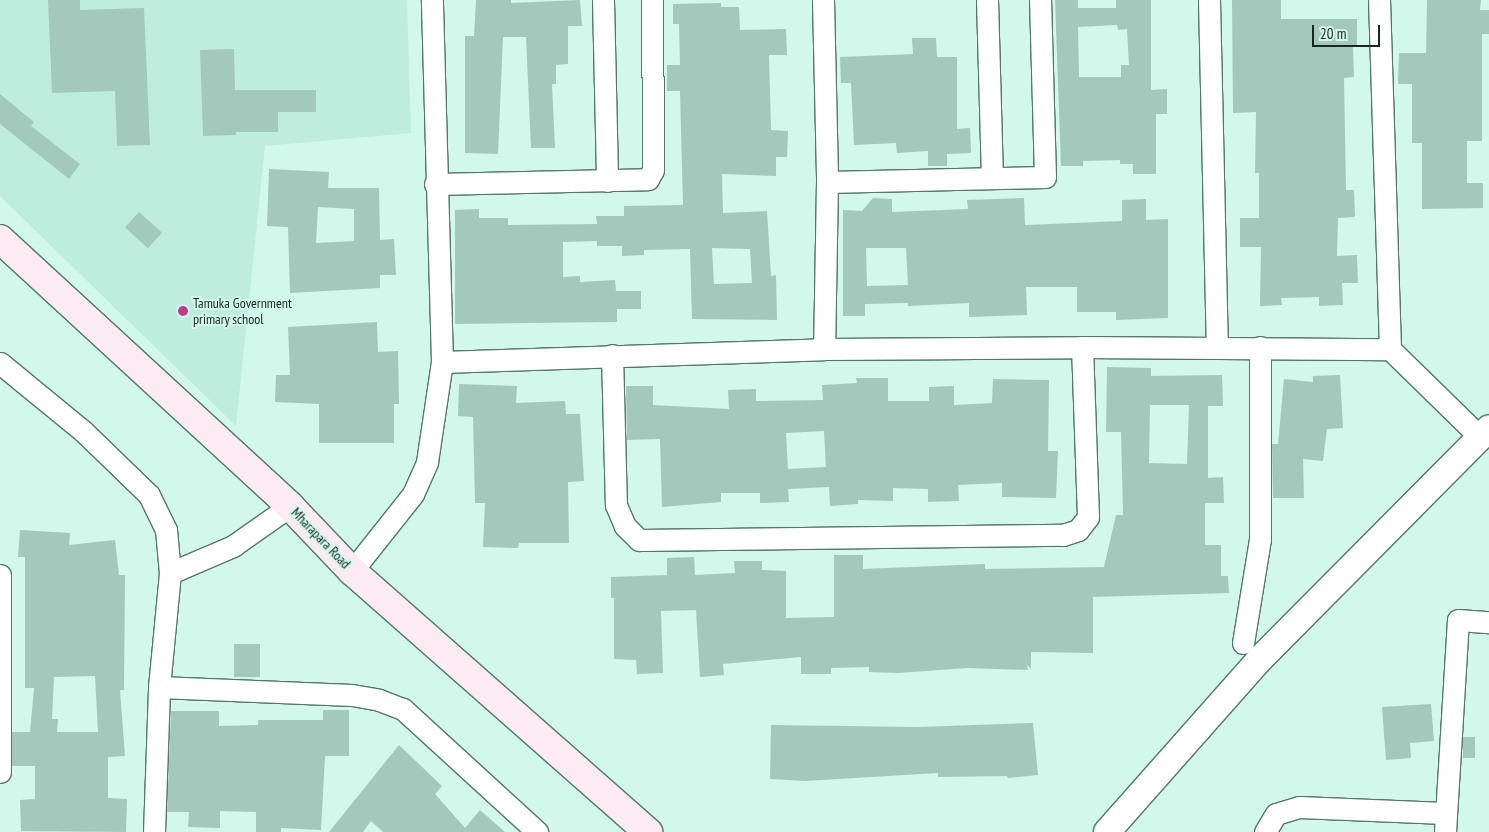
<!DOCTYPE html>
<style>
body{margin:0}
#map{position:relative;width:1489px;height:832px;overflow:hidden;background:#d2f8eb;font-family:"PT Sans Narrow",sans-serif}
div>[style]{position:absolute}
.built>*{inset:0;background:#beedde}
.building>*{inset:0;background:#a3c8bc;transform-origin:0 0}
.roads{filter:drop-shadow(1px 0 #55776c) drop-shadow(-1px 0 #55776c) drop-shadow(0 1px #55776c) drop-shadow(0 -1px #55776c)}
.minor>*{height:21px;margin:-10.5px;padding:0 10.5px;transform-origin:10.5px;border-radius:10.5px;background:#fff}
.tertiary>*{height:26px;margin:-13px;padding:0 13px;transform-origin:13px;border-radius:13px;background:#fff}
.secondary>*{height:28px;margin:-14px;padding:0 14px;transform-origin:14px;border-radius:14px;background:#fdebf4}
.dots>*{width:14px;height:14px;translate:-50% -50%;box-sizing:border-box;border:2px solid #d2f8eb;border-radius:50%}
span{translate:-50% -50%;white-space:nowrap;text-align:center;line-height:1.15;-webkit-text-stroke:4px #d2f8eb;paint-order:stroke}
.poi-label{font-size:14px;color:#182722}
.left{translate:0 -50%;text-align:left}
.street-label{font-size:14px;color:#182722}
.scale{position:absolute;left:1312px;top:25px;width:68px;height:22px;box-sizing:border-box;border:2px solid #182722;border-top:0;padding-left:6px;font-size:15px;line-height:18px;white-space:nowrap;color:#182722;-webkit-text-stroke:4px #d2f8eb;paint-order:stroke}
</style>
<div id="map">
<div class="built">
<div style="clip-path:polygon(0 0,407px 0,411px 133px,265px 146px,236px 426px,0 196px)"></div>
</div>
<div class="building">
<div style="clip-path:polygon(48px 0,80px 0,80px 10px,144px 8px,150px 145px,117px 146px,115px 91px,52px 93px)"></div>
<div style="clip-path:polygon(476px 0,511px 0,511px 3px,580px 0,582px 26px,568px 26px,568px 64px,556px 65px,556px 84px,552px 84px,555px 148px,531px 148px,526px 37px,503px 37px,498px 154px,465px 153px,465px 36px,474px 36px)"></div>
<div style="clip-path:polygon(evenodd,1055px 0,1078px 0,1078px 8px,1116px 8px,1116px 0,1151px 0,1151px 90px,1167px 89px,1167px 114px,1156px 114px,1156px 174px,1133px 174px,1133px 164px,1120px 164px,1120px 160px,1083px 161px,1083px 166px,1061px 166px,1055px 0,1117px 25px,1118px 30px,1127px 29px,1129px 65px,1121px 65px,1121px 77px,1079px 77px,1078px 27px,1117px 25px)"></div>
<div style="clip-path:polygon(1232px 0,1281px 0,1281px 19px,1357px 19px,1357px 46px,1353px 46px,1354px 77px,1344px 78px,1346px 190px,1354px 190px,1355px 217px,1338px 218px,1337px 256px,1357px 255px,1358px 283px,1342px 283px,1343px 305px,1319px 306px,1319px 297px,1281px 298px,1282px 305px,1260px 306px,1261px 247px,1240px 247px,1240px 218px,1259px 218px,1259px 173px,1255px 173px,1256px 112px,1233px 113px)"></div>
<div style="clip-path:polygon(1427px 0,1481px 0,1480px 10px,1489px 10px,1489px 34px,1482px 34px,1482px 141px,1467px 141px,1467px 183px,1483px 183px,1483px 208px,1422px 209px,1422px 143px,1412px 143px,1412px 84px,1398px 84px,1399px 53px,1426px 53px)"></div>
<div style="clip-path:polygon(evenodd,721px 3px,721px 7px,739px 7px,740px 30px,786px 29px,787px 55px,769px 55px,771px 130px,788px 131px,787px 157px,776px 157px,776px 176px,722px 174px,723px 213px,767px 211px,771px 276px,776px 275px,777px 320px,692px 319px,690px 249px,644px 250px,644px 255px,622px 256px,622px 246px,597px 246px,597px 241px,563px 242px,563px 277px,580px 276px,580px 282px,615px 280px,616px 291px,641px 291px,641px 309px,617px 309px,617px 322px,455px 324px,455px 210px,479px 209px,479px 218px,508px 218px,508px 225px,597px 224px,596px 216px,624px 216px,624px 206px,683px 205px,680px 91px,667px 91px,667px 65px,680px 65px,679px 24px,673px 24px,673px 4px,721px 3px,712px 248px,750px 249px,752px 283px,714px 284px,712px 248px)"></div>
<div style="clip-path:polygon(912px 38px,936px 38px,937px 57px,957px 57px,957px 129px,970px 128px,971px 153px,947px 154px,947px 166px,928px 166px,928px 151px,897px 153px,896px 143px,854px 145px,851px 83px,841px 83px,840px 57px,913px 54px)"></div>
<div style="clip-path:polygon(234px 49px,235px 90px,316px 90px,316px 112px,278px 112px,278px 132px,236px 132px,236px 135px,203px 136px,200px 50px)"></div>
<div style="clip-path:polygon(0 94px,34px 122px,31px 126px,80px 164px,69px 179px,0 124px)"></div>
<div style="clip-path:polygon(evenodd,269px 169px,329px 172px,328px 188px,379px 188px,380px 240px,394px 239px,396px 275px,380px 275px,380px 288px,290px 293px,288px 227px,267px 226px,269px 169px,318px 207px,354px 209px,354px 241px,316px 243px,318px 207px)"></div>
<div style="clip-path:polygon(evenodd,873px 198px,892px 199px,892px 212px,968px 209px,967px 200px,1024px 198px,1025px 225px,1122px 221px,1122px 200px,1146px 199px,1146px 220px,1168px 219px,1168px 318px,1116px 320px,1116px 312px,1077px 312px,1077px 287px,1026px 287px,1027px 315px,969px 317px,969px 303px,908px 306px,908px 303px,865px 304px,865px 316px,843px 316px,843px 210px,862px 211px,873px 198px,866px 248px,906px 248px,908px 285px,867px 286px,866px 248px)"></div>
<div style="left:139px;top:212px;width:31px;height:21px;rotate:42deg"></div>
<div style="clip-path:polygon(377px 322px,378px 352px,398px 351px,399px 404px,394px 404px,394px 443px,319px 443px,319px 404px,275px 402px,276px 375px,290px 375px,288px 327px)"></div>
<div style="clip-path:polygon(evenodd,1107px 367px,1151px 368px,1151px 376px,1222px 375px,1223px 406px,1208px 406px,1208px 478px,1223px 477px,1224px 503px,1205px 503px,1205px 545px,1221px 545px,1221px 576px,1228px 576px,1229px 593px,1093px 597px,1093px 653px,1031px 652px,1031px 669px,1027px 665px,1028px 670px,967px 668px,899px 673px,869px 672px,869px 667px,831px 668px,831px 674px,801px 674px,801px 657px,723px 664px,724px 675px,700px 677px,696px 610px,661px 611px,663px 673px,637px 674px,636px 660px,614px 659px,614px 598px,611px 598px,611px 577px,667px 575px,667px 558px,694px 557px,695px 575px,735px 573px,734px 561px,762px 561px,762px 570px,786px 571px,786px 618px,834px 617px,834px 555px,863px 555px,863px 569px,985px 564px,985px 569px,1104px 567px,1116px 515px,1123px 515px,1121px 432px,1106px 432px,1107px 367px,1150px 405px,1189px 405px,1187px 464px,1149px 463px,1150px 405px)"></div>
<div style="clip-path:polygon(1340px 375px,1343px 428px,1327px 429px,1323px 461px,1303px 459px,1304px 498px,1273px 498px,1272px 444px,1278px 444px,1284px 379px,1313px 382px,1313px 376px)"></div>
<div style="clip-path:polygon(evenodd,856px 378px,888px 378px,888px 401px,929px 401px,929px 387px,954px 386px,954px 405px,992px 403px,993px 379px,1049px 380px,1048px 451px,1058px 451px,1056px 498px,1002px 497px,1002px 483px,958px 485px,959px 501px,928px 502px,928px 489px,893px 488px,893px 501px,858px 500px,858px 504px,830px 506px,829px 487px,788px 489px,789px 502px,760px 503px,760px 493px,721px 493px,721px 502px,662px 507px,660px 439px,627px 440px,626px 386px,653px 386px,653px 405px,729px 409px,728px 390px,756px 389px,756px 401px,823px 400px,822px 385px,857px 383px,856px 378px,824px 431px,826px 467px,788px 469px,786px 433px,824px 431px)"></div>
<div style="clip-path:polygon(459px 384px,517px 386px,516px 403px,565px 401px,566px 414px,580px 414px,584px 481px,568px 482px,569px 543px,519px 543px,518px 548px,483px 547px,485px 503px,475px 503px,473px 417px,458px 416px)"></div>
<div style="clip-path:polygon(evenodd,20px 530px,70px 533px,69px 545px,115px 540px,119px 575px,125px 575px,124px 690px,120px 690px,125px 756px,108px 757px,108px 798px,127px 799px,126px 832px,21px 831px,20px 800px,35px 799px,35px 766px,12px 766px,12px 732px,30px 732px,34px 688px,25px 688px,25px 557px,18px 557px,20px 530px,95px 676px,98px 732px,57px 732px,58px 719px,52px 719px,54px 677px,95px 676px)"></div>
<div style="left:234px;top:644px;width:26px;height:33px"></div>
<div style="clip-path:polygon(1431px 704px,1434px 741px,1410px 743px,1411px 758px,1386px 760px,1382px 707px)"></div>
<div style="clip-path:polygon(323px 710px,349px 710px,349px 756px,325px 756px,321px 830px,281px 828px,281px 832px,256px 832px,256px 812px,220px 811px,220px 828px,188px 827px,189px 812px,167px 812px,171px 711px,219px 711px,219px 726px,258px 725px,258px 720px,323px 720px)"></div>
<div style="clip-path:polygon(1033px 723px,1038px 775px,1008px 778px,1007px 776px,938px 777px,938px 773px,805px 781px,770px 779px,771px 725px,918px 727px)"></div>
<div style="left:1463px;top:737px;width:12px;height:21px"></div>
<div style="clip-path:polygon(399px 745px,442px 786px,435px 794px,465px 828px,480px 810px,505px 832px,383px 832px,371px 821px,363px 832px,329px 832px)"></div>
</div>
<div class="roads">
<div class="minor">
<div style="left:603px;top:0;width:181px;rotate:88.7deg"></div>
<div style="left:823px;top:0;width:182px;rotate:88.7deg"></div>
<div style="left:827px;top:182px;width:167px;rotate:91deg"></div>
<div style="left:987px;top:0;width:178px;rotate:88.4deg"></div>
<div style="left:1209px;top:0;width:347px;rotate:88.7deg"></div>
<div style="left:827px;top:182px;width:218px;rotate:-1.3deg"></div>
<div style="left:1045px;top:177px;width:177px;rotate:-91.6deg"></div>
<div style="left:435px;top:184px;width:213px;rotate:-1.3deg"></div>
<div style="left:648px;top:179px;width:10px;rotate:-61deg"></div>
<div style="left:653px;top:170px;width:170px;rotate:-90.3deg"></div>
<div style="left:1390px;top:349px;width:126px;rotate:44.4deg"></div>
<div style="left:612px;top:355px;width:150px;rotate:88.5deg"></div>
<div style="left:616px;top:505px;width:23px;rotate:67deg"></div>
<div style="left:625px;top:526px;width:20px;rotate:45deg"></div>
<div style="left:639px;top:540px;width:424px;rotate:-0.7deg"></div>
<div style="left:1063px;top:535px;width:16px;rotate:-18deg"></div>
<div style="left:1078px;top:530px;width:16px;rotate:-52deg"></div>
<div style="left:1088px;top:517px;width:170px;rotate:-92deg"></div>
<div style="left:442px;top:362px;width:382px;rotate:-1.9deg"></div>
<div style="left:824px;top:349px;width:258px;rotate:-0.4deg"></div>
<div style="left:1082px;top:347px;width:308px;rotate:0.4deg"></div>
<div style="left:1390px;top:349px;width:349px;rotate:-91.8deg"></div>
<div style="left:0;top:363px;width:107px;rotate:39.3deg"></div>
<div style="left:83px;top:431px;width:92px;rotate:44.1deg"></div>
<div style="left:149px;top:495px;width:39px;rotate:64deg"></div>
<div style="left:166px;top:530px;width:43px;rotate:84.7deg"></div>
<div style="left:352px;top:571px;width:98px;rotate:-51.6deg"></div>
<div style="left:413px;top:494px;width:35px;rotate:-66deg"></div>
<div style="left:427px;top:462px;width:101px;rotate:-81.5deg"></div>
<div style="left:442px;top:362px;width:362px;rotate:-91.6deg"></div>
<div style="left:0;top:575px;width:197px;rotate:90deg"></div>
<div style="left:1243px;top:643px;width:105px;rotate:-80.7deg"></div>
<div style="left:1260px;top:539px;width:192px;rotate:-90deg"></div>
<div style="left:159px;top:687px;width:193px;rotate:2.4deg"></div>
<div style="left:352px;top:695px;width:27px;rotate:10deg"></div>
<div style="left:379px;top:700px;width:26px;rotate:21deg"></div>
<div style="left:403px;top:709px;width:182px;rotate:42.5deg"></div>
<div style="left:154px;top:832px;width:145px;rotate:-88deg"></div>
<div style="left:159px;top:687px;width:115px;rotate:-84.5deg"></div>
<div style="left:170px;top:573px;width:69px;rotate:-23.2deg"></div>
<div style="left:233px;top:546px;width:70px;rotate:-35.1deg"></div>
<div style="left:1265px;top:832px;width:21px;rotate:-59deg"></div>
<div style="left:1276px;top:814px;width:24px;rotate:-17deg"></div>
<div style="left:1299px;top:807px;width:146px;rotate:2.4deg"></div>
<div style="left:1445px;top:832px;width:212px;rotate:-86.5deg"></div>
<div style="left:1458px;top:620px;width:31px;rotate:4deg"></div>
</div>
<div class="tertiary">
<div style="left:1107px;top:832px;width:231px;rotate:-48.5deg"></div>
<div style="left:1260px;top:659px;width:325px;rotate:-45.2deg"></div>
</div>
<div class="secondary">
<div style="left:0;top:239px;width:394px;rotate:42.6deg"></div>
<div style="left:290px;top:506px;width:90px;rotate:46.4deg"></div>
<div style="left:352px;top:571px;width:395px;rotate:41.4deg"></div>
</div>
</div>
<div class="dots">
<div style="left:183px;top:311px;background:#bb3e8d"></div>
</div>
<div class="poi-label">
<span class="left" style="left:193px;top:311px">Tamuka Government<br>primary school</span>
</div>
<div class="street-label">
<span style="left:321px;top:538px;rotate:46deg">Mharapara Road</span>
</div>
<div class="scale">20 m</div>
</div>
